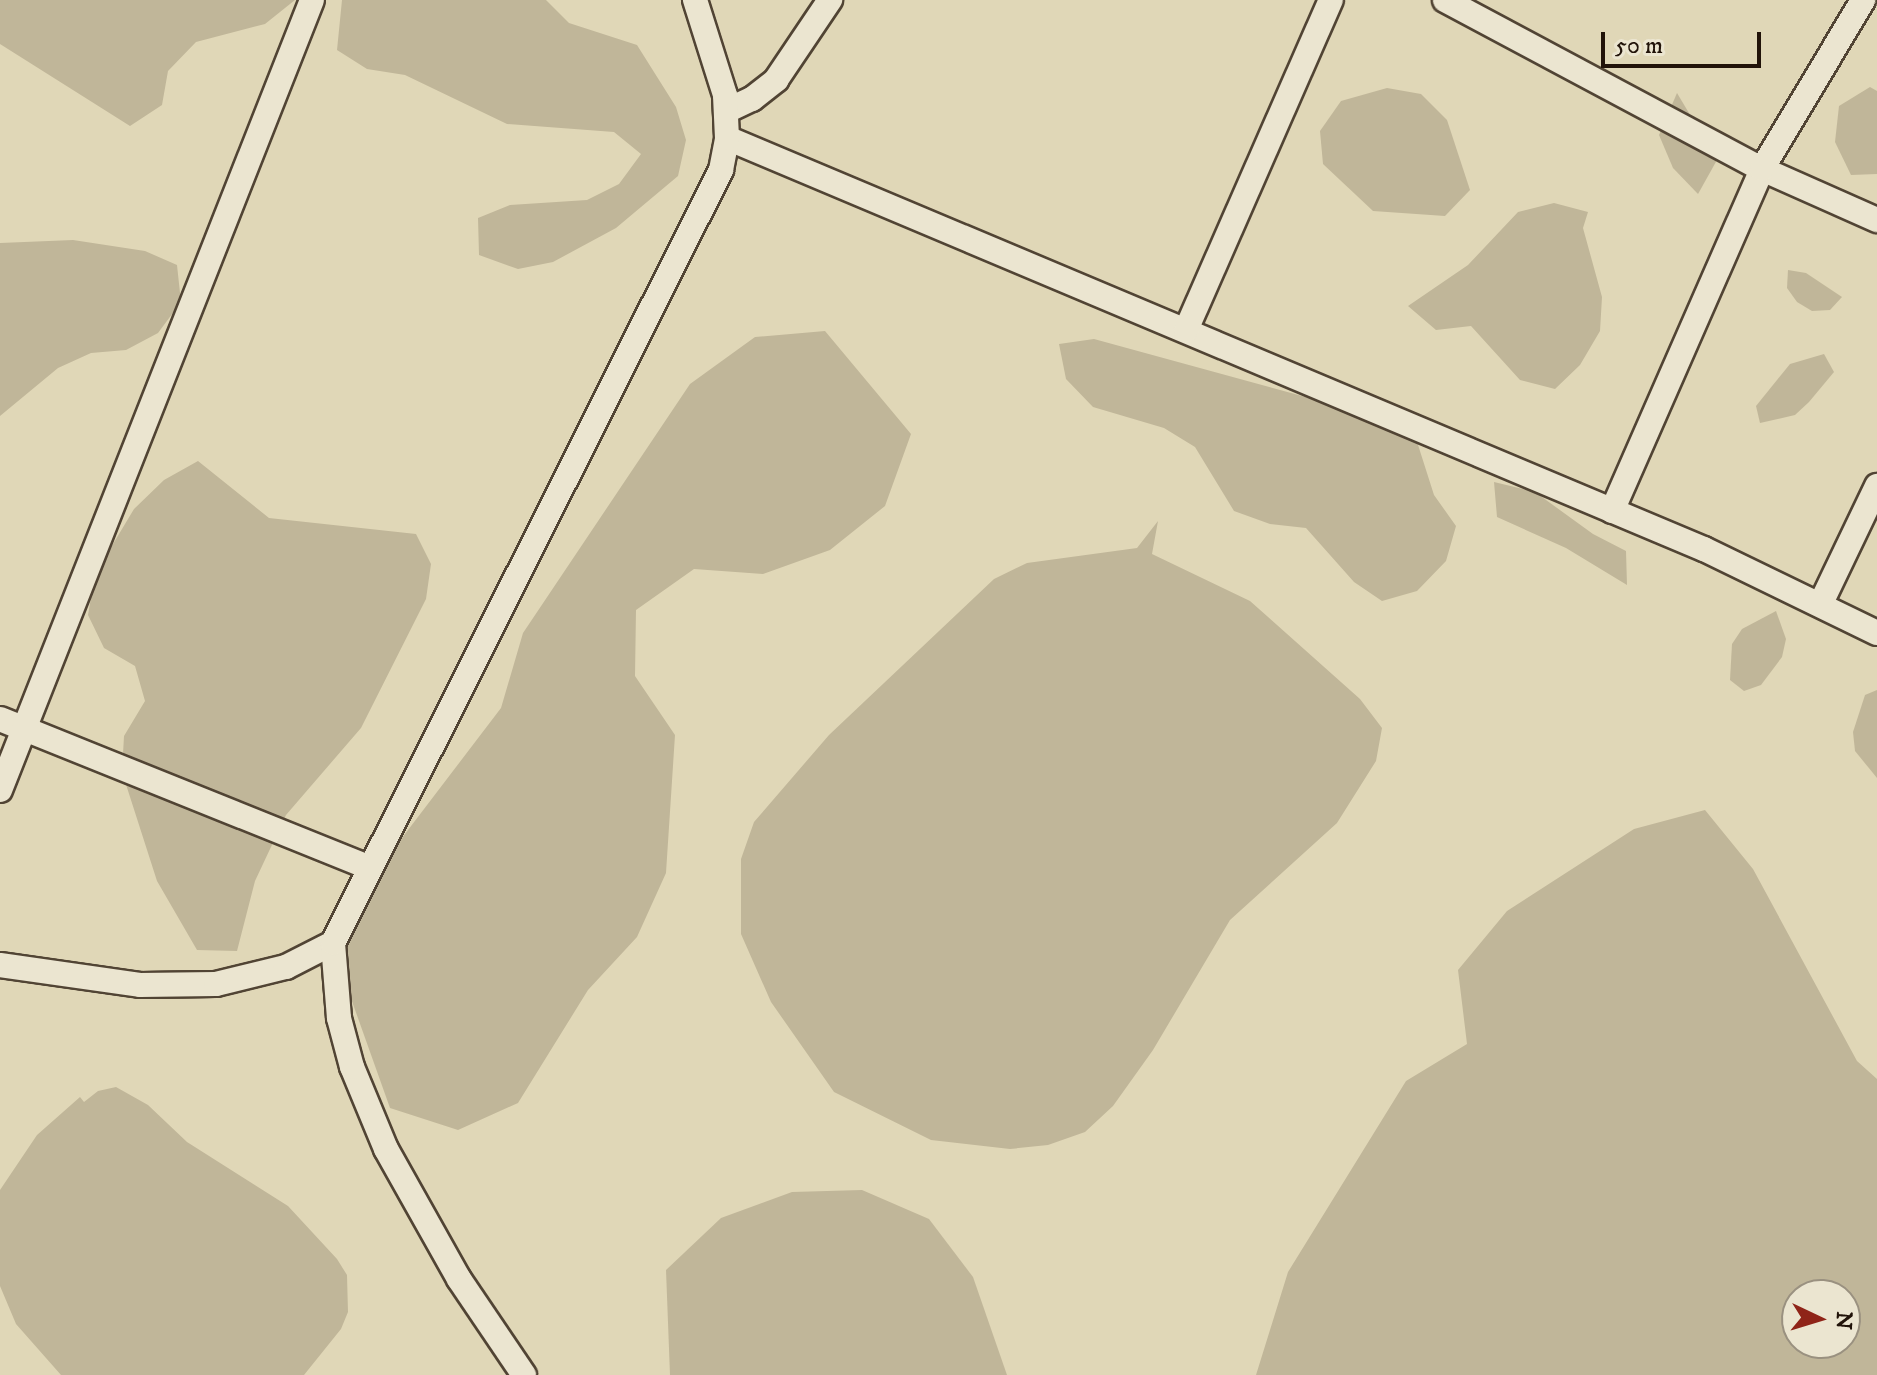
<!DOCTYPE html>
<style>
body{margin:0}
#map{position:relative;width:1877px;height:1375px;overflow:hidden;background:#e0d7b7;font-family:"IM FELL DW Pica",serif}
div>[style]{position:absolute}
.green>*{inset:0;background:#c0b699}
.roads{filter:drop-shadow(2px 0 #514434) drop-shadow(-2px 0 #514434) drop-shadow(0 2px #514434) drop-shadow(0 -2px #514434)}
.minor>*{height:24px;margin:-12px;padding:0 12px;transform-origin:12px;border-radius:12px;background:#ebe5d0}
span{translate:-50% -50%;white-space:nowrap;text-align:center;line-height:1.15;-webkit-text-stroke:8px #ebe5d0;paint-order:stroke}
.north{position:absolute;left:1781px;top:1279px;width:80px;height:80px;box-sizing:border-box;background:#ebe5d0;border:2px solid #9a9180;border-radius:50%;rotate:94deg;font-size:22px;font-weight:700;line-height:32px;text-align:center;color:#211309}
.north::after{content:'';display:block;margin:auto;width:28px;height:36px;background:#8f2418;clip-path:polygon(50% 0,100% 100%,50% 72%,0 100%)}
.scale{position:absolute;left:1601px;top:32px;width:160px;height:36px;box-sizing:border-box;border:4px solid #211309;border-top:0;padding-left:10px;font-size:24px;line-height:28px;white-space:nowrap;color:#211309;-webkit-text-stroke:6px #ebe5d0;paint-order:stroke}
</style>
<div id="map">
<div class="green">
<div style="clip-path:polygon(0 0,295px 0,265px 24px,196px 42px,168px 71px,162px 105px,130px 126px,0 44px)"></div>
<div style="clip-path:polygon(342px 0,546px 0,569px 23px,637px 45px,676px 107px,686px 140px,678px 176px,616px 228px,553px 262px,518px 269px,479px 255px,478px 218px,510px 205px,587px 200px,619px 184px,641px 154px,614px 132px,507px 124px,405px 75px,367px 69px,337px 50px)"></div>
<div style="clip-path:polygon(1870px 87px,1877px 91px,1877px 174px,1851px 175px,1835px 142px,1839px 106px)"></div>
<div style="clip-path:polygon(1387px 88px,1421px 94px,1447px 120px,1470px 190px,1445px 216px,1373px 211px,1323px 164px,1320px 131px,1341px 101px)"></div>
<div style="clip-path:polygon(1677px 93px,1717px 160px,1698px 194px,1673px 168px,1659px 135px)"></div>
<div style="clip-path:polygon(1554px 203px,1588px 212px,1583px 228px,1602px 297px,1600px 331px,1580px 365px,1555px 389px,1520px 380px,1471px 326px,1436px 330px,1408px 306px,1468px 265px,1518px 212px)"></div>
<div style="clip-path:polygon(73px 240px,145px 251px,177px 265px,181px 302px,158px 333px,126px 350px,91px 353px,58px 368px,0 416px,0 243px)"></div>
<div style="clip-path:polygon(1788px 270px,1806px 273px,1842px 297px,1830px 310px,1812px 311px,1797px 302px,1787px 288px)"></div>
<div style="clip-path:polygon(825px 331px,911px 434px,885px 506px,830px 550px,763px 574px,694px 569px,636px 610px,635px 676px,675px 735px,666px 873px,637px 937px,588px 990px,518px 1103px,458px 1130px,390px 1108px,338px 962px,360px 893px,501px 708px,523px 633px,690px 384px,755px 337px)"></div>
<div style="clip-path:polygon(1094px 339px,1412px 426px,1434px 495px,1456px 526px,1446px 561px,1417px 591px,1382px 601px,1354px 582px,1306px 528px,1270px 524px,1234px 511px,1195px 447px,1164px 428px,1093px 407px,1066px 379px,1059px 344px)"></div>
<div style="clip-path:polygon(1824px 354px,1834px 372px,1809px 402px,1795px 415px,1760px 423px,1756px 406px,1790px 364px)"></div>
<div style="clip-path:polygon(198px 461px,269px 518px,416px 534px,431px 564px,426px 599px,361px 728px,286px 815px,255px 881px,237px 951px,197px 950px,157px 881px,122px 772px,124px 736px,145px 701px,135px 666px,104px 648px,88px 615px,95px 574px,134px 509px,164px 480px)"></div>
<div style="clip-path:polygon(1494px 482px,1535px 492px,1593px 534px,1626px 551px,1627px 585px,1566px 548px,1497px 517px)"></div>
<div style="clip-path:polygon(1158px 521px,1152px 554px,1250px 601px,1360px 699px,1382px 728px,1376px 761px,1337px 823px,1230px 920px,1153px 1050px,1113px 1106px,1085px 1132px,1048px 1145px,1010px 1149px,931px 1140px,834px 1092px,771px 1002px,741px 934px,741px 859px,754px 822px,829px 735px,994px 579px,1027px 563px,1137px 548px)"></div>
<div style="clip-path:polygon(1776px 611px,1786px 639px,1782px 657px,1761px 685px,1744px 691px,1730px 680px,1732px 644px,1742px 629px)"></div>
<div style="clip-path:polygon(1877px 690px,1877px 778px,1855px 751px,1853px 732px,1865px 695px)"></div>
<div style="clip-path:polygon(evenodd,1705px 810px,1753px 869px,1857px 1061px,1877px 1079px,1877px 1375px,1256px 1375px,1288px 1272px,1406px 1081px,1467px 1044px,1458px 970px,1507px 911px,1634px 829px,1705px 810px,1845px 1295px,1845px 1343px,1797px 1343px,1797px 1295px,1845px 1295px)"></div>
<div style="clip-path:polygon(116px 1087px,148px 1105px,187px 1142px,288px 1206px,337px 1259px,347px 1275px,348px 1312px,341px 1329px,304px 1375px,61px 1375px,16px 1324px,0 1286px,0 1190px,37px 1135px,80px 1097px,84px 1102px,98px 1091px)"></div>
<div style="clip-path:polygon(862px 1190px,929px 1219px,973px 1277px,1007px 1375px,670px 1375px,666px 1270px,721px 1218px,792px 1192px)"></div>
</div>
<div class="roads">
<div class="minor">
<div style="left:1445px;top:0;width:359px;rotate:28.1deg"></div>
<div style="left:1762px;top:169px;width:126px;rotate:23.9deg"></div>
<div style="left:726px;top:111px;width:29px;rotate:-25deg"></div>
<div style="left:752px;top:99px;width:31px;rotate:-38deg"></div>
<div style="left:776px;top:80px;width:97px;rotate:-56deg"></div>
<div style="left:727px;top:138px;width:1060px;rotate:22.82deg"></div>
<div style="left:1704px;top:549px;width:192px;rotate:25.9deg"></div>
<div style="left:1186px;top:330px;width:360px;rotate:-66.3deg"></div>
<div style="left:1612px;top:511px;width:373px;rotate:-66.3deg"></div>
<div style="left:1762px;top:169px;width:197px;rotate:-59.1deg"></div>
<div style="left:1821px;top:603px;width:130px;rotate:-64.4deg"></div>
<div style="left:0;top:719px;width:397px;rotate:21.9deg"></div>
<div style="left:0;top:790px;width:849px;rotate:-68.45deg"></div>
<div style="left:0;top:965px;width:141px;rotate:8.1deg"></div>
<div style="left:140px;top:985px;width:76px;rotate:-0.8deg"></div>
<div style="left:216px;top:984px;width:72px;rotate:-13.7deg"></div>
<div style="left:286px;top:967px;width:53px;rotate:-27.1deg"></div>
<div style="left:524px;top:1375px;width:116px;rotate:-124.1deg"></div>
<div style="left:459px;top:1279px;width:149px;rotate:-119.3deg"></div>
<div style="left:386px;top:1149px;width:89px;rotate:-112.5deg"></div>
<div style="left:352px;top:1067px;width:51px;rotate:-104.9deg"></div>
<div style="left:339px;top:1018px;width:75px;rotate:-94.6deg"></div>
<div style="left:333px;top:943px;width:865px;rotate:-63.35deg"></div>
<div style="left:721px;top:170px;width:33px;rotate:-79deg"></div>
<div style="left:727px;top:138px;width:43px;rotate:-92.7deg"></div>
<div style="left:725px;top:95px;width:100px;rotate:-107.5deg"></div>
</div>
</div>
<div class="north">N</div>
<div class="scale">50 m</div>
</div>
